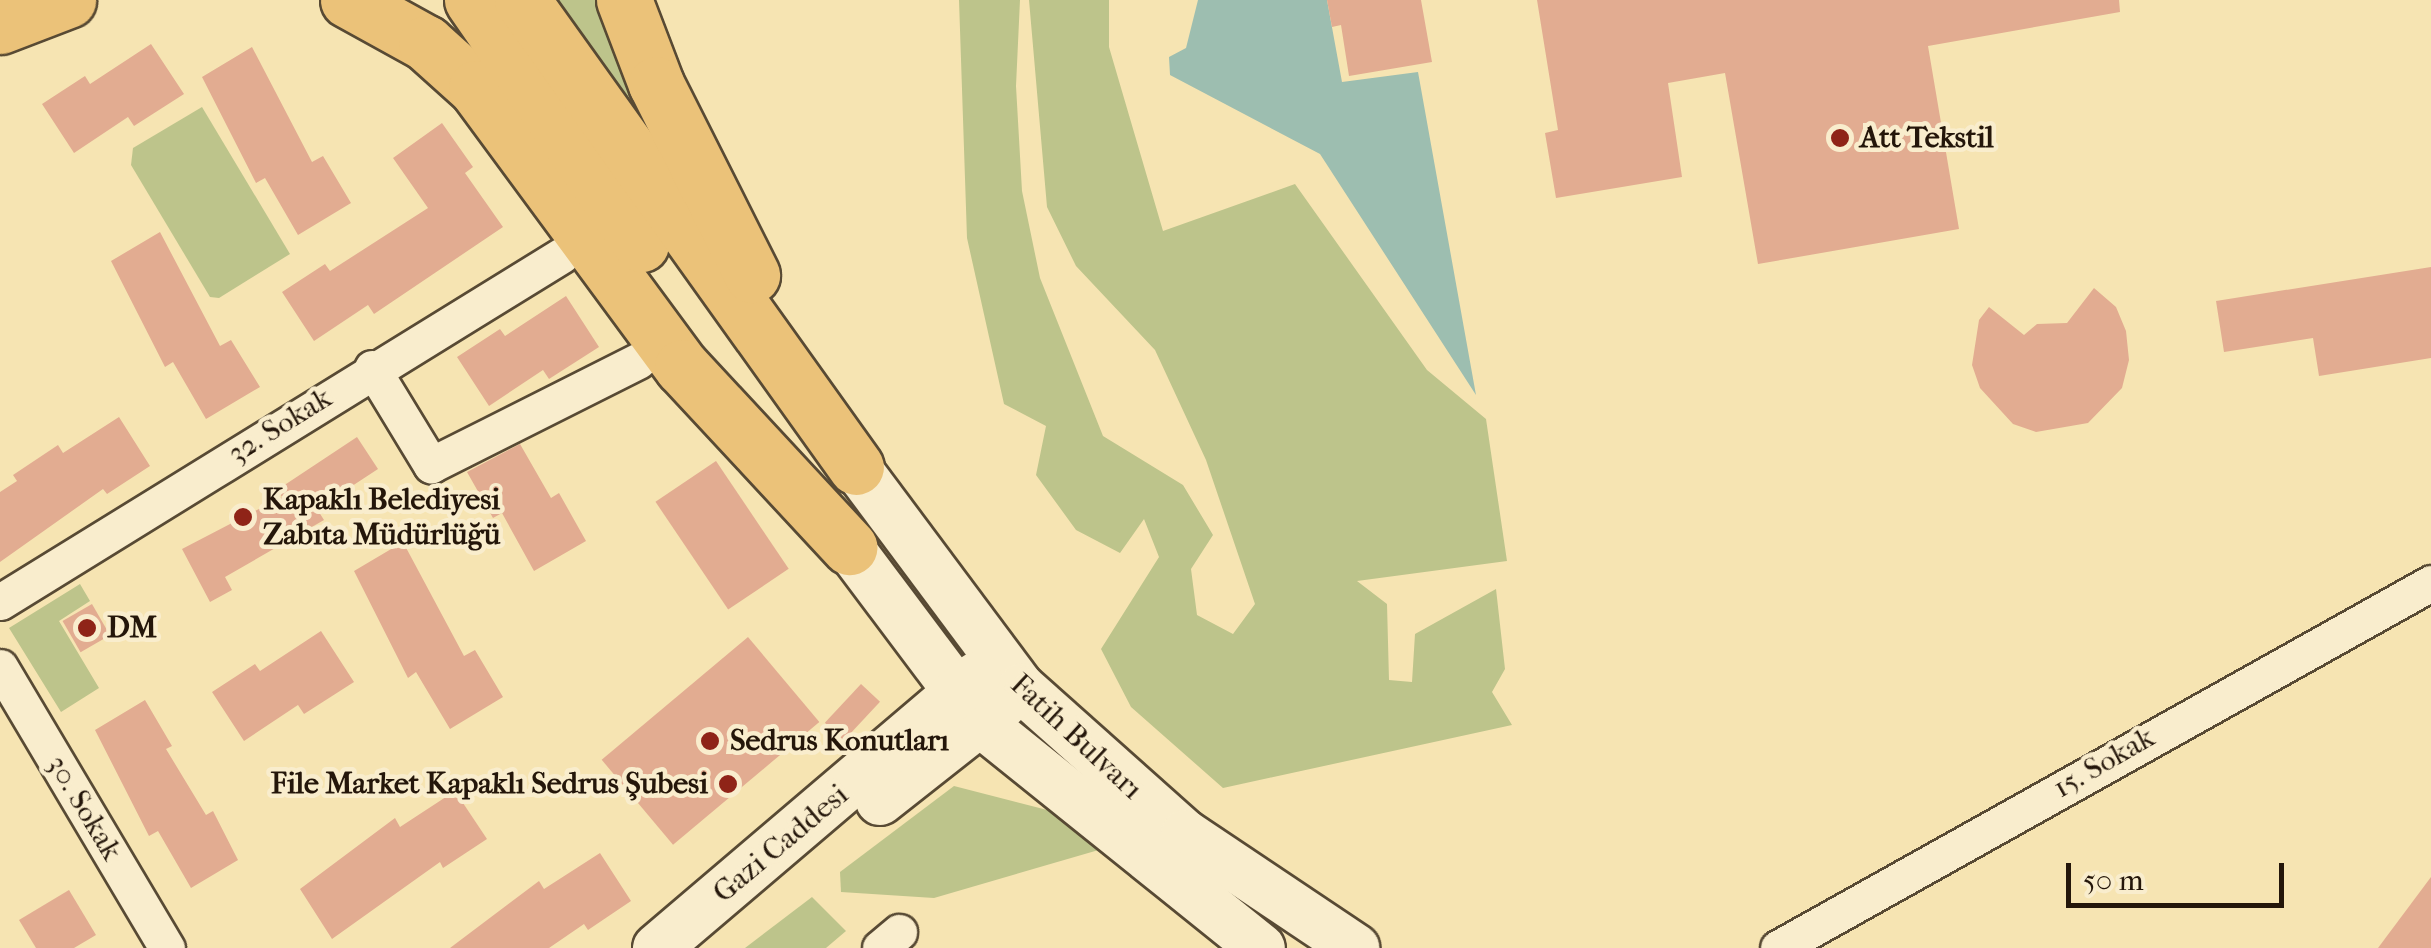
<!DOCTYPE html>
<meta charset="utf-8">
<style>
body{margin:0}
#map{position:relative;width:2431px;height:948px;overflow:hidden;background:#f6e4b2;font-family:"IM FELL French Canon",serif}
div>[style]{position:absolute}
.green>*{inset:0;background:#bdc48b}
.water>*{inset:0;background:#9dbeb0}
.building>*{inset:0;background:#e2ac91;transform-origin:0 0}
.roads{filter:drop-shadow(2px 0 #584a34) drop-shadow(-2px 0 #584a34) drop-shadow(0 2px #584a34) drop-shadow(0 -2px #584a34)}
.street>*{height:35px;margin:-17.5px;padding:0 17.5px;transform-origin:17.5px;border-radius:17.5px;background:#f9edcd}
.secondary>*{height:48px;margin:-24px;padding:0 24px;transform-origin:24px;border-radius:24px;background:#f9edcd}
.highway>*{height:55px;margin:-27.5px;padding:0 27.5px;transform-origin:27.5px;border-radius:27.5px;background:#ebc279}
.dots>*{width:28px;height:28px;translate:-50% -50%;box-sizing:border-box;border:5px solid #f9edcd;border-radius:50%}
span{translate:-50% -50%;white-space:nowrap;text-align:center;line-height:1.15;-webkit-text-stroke:9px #f9edcd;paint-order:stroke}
.poi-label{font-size:30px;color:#24160a;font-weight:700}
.left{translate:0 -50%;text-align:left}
.right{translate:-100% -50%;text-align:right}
.street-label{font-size:30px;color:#24160a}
.scale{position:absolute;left:2066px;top:863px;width:218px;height:45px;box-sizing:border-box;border:5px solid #24160a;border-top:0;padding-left:12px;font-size:30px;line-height:35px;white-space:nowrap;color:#24160a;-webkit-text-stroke:8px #f9edcd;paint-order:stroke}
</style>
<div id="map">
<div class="green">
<div style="clip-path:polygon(545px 0,597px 0,722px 244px)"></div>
<div style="clip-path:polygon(959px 0,1020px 0,1016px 86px,1022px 191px,1040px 278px,1103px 436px,1183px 485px,1213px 535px,1191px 569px,1197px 615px,1233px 634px,1255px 604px,1206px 460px,1155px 350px,1076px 266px,1047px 207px,1029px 0,1109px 0,1109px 47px,1163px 231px,1295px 184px,1427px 370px,1486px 419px,1507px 561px,1357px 581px,1387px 604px,1389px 680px,1412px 682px,1415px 634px,1496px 589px,1505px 669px,1492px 692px,1512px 725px,1223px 788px,1131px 707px,1101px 649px,1159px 557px,1144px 519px,1120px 553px,1076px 530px,1036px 475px,1046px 426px,1004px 404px,967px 238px)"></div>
<div style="clip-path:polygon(202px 107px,290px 254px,219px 298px,210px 297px,131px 165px,133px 148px)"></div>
<div style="clip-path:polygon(80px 584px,90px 601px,59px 621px,99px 688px,61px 712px,9px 628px)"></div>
<div style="clip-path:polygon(954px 786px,1059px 813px,1102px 849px,934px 898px,841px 892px,840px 872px)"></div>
<div style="clip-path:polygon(812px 897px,846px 931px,826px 948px,745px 948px)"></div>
</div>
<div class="water">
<div style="clip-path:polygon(1198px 0,1327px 0,1342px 82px,1418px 72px,1476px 395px,1320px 154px,1170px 75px,1169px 57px,1186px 48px)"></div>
</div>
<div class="building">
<div style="clip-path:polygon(1327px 0,1421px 0,1432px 62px,1349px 76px,1341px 25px,1332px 27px)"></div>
<div style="clip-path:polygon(1537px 0,2119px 0,2120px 12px,1928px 46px,1959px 229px,1758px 264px,1725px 73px,1668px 83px,1682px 177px,1556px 198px,1545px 133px,1558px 130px)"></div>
<div style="clip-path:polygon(151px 44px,184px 94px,134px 126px,128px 117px,74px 153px,42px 104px,85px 76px,90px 84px)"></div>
<div style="clip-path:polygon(252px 47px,312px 162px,323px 156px,351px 203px,298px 235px,265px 178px,256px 183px,202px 77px)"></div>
<div style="clip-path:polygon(442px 123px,473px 167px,465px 173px,503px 227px,374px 314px,368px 305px,314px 341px,282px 292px,325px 264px,330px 271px,428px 208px,393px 158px)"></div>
<div style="clip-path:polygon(160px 232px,220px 346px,231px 340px,260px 387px,206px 419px,173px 362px,165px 367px,111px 261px)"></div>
<div style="clip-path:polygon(2431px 267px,2431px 358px,2319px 376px,2313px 338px,2224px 352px,2216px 301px)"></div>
<div style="clip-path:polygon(2094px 288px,2116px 307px,2126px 331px,2129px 360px,2122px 388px,2088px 423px,2036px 432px,2013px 424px,1980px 388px,1972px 365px,1979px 320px,1989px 307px,2024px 335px,2037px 324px,2067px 323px)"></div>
<div style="clip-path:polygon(566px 296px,599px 347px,549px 379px,543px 370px,489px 406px,457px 357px,500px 329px,505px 336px)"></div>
<div style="clip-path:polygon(119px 417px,150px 466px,107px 494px,103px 489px,0 562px,0 492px,17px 481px,13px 475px,58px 445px,63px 453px)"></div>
<div style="clip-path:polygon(357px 437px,378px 469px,317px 509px,324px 520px,225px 577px,232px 590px,210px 602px,182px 549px,282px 497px,277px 490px)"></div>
<div style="clip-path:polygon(520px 444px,551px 498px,559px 493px,586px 541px,534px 571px,502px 513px,493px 518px,467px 472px)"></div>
<div style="left:716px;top:461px;width:130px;height:73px;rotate:56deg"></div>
<div style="clip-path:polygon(403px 542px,464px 656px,475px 650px,503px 697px,450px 729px,416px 672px,408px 678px,354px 571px)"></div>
<div style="left:92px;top:604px;width:36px;height:34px;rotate:60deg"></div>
<div style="clip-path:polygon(321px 631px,354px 682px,304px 714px,298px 705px,244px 741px,212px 692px,255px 664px,260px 671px)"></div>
<div style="left:748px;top:637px;width:111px;height:191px;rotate:50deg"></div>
<div style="left:861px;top:684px;width:26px;height:53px;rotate:43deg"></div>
<div style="clip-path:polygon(145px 700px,172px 746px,166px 749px,206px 815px,213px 811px,238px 860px,191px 888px,158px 831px,149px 836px,95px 730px)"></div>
<div style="clip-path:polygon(455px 791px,487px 839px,443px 868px,440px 862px,332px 939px,300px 889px,395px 818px,400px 827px)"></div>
<div style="clip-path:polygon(600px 853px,631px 901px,588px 930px,584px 924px,549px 948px,450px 948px,539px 881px,544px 889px)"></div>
<div style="clip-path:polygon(2431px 877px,2431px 948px,2378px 948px)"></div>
<div style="clip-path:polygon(69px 890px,96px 935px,74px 948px,36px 948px,19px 920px)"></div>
</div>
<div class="roads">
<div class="street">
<div style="left:372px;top:368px;width:114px;rotate:58.7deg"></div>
<div style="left:431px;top:465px;width:232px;rotate:-26.7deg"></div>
<div style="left:0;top:602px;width:660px;rotate:-31.69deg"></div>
<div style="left:0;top:667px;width:327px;rotate:59.3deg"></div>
<div style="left:880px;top:948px;width:25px;rotate:-40deg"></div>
<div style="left:1778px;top:948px;width:748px;rotate:-29.2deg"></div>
</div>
<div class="secondary">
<div style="left:856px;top:467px;width:276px;rotate:53.3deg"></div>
<div style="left:1021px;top:688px;width:220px;rotate:41.7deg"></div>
<div style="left:1185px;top:834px;width:205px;rotate:33.8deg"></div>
<div style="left:849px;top:547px;width:220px;rotate:53.1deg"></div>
<div style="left:981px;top:723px;width:359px;rotate:38.8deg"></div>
<div style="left:880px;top:801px;width:158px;rotate:-38.3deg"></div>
<div style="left:657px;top:948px;width:420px;rotate:-40.4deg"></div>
</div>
<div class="highway">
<div style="left:348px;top:0;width:89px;rotate:28.9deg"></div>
<div style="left:426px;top:43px;width:67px;rotate:42deg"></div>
<div style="left:476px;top:88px;width:347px;rotate:53.6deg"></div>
<div style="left:682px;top:367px;width:246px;rotate:47.1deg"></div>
<div style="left:472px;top:0;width:297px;rotate:55.3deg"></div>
<div style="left:522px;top:0;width:574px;rotate:54.43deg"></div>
<div style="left:624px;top:0;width:90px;rotate:69.1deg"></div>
<div style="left:656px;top:84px;width:214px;rotate:63.3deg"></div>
<div style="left:0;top:26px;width:73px;rotate:-20.9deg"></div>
</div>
</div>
<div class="dots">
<div style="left:1840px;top:138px;background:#8f2418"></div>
<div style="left:243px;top:517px;background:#8f2418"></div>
<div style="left:87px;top:628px;background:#8f2418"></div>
<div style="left:710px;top:741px;background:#8f2418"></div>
<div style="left:728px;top:784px;background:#8f2418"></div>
</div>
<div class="poi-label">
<span class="left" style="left:1860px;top:138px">Att Tekstil</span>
<span class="left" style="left:263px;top:517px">Kapaklı Belediyesi<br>Zabıta Müdürlüğü</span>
<span class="left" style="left:107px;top:628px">DM</span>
<span class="left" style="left:730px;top:741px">Sedrus Konutları</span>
<span class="right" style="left:708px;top:784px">File Market Kapaklı Sedrus Şubesi</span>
</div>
<div class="street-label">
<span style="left:280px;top:426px;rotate:-32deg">32. Sokak</span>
<span style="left:1076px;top:737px;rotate:43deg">Fatih Bulvarı</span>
<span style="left:2104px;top:763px;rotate:-30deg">15. Sokak</span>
<span style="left:84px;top:808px;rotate:59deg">30. Sokak</span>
<span style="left:781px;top:844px;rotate:-40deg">Gazi Caddesi</span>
</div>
<div class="scale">50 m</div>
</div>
